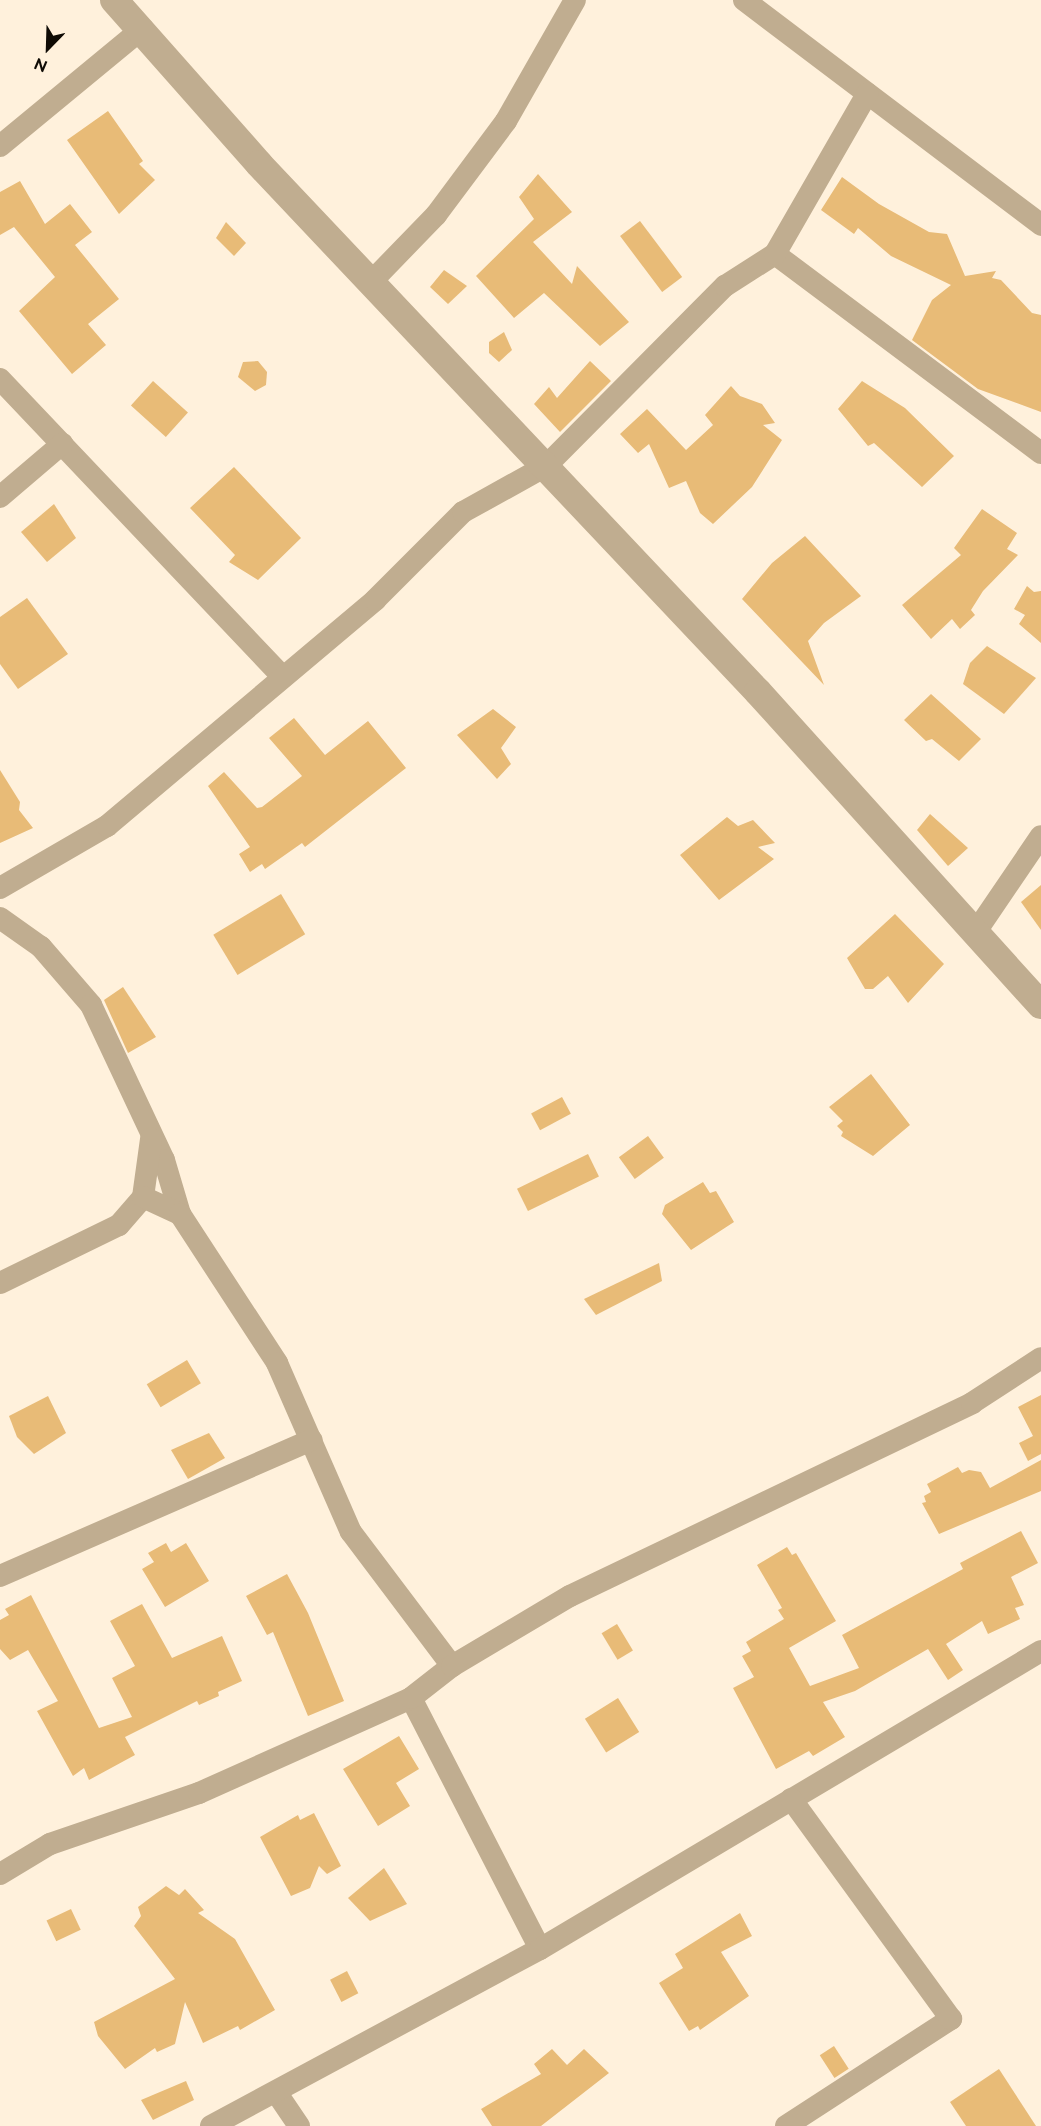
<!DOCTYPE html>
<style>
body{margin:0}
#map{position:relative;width:1041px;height:2126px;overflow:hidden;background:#fff1dc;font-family:Raleway,sans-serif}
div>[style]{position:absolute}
.building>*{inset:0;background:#e8bb77;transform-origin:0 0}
.minor>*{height:22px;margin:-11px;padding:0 11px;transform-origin:11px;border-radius:11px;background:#c0ad90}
.tertiary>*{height:28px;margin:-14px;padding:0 14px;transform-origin:14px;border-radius:14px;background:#c0ad90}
span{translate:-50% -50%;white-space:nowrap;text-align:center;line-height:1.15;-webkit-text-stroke:6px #fff1dc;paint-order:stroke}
.north{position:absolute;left:18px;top:18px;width:60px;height:60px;-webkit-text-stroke:4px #fff1dc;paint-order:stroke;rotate:203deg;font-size:16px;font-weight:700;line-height:24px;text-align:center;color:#0f0b05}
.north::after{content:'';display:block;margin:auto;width:21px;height:27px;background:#0f0b05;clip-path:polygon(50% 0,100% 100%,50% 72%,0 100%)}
</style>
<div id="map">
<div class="building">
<div style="clip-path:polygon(108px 111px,143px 161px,139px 164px,155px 180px,119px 214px,67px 140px)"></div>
<div style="clip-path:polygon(538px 174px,572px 212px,533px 242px,572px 284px,577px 266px,629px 322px,600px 346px,544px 293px,514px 318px,476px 276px,534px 219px,519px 197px)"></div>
<div style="clip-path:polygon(842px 177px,879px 204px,929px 232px,947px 234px,965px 276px,996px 271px,992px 278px,1001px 280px,1032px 313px,1041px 315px,1041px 412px,978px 389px,912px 340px,932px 300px,951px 285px,891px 256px,858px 228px,854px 234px,821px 210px)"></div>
<div style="clip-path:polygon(20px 181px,45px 224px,70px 204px,92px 232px,75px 245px,119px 299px,88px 324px,106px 345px,72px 374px,19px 311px,55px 277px,14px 227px,0 235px,0 192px)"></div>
<div style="left:640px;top:221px;width:70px;height:25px;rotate:53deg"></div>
<div style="clip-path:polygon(226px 222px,246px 243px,234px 256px,216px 238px)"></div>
<div style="clip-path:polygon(444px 270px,467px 286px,448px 304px,430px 287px)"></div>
<div style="clip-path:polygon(504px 332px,512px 350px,499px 362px,489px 353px,489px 342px)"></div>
<div style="clip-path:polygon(258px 361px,267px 372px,266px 385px,255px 391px,238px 377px,243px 362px)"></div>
<div style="clip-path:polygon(590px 361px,611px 381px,560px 432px,534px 404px,549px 387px,557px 398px)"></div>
<div style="left:153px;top:381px;width:47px;height:33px;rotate:42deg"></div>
<div style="clip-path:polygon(862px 381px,905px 408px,954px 456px,922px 487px,874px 443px,868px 446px,838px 409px)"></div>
<div style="clip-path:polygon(731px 386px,740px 396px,762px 404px,775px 423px,763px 425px,782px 440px,752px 487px,713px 524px,700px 513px,686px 481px,669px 488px,649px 444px,638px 453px,620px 434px,647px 409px,686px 450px,713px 425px,705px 415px)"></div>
<div style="clip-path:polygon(234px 467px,301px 538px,258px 580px,229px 562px,235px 555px,190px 508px)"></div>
<div style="clip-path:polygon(54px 504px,76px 538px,47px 562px,21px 532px)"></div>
<div style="clip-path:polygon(982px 509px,1017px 533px,1007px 549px,1018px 555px,983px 591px,971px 610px,975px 615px,960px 629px,952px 619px,931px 639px,902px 605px,961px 555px,954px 548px)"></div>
<div style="clip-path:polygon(805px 536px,861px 596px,824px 623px,808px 641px,824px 685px,742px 599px,772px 563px)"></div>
<div style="clip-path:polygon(1027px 586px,1034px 592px,1041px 591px,1041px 643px,1019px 624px,1025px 615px,1014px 609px)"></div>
<div style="clip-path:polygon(27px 598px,68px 654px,18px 689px,0 664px,0 617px)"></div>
<div style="clip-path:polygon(987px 646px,1036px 678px,1004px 714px,963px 684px,970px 663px)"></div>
<div style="clip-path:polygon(931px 694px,981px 739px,959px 761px,932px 739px,926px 741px,904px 720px)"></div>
<div style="clip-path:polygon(493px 709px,516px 727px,501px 748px,511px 764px,497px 779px,457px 735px)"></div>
<div style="clip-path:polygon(294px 718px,325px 755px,368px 721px,406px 768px,305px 847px,302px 843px,265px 869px,262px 864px,250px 872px,239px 854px,250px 847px,208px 786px,224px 772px,257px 808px,262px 807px,302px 776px,269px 738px)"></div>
<div style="clip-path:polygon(0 770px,20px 802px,19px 810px,33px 828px,0 843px)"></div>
<div style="clip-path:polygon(930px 814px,968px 848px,948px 866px,917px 830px)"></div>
<div style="clip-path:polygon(727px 817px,738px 826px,753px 820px,775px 843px,758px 847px,774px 859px,719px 900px,680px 855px)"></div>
<div style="clip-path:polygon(1041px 885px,1041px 930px,1021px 902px)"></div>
<div style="left:281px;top:894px;width:47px;height:79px;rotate:59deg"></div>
<div style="clip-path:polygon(895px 914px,944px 964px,908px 1003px,888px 976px,873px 989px,865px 989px,847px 958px)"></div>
<div style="clip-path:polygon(123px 987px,156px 1037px,128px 1053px,104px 1000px)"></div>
<div style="clip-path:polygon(871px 1074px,910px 1125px,873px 1156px,841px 1136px,843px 1132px,837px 1126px,843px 1121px,829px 1107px)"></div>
<div style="left:562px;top:1097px;width:19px;height:35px;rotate:62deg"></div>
<div style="left:648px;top:1136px;width:27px;height:36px;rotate:54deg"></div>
<div style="left:588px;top:1154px;width:25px;height:79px;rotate:64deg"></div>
<div style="clip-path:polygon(703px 1182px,710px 1193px,716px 1191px,734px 1222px,691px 1250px,662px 1214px,665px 1205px)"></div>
<div style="clip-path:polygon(659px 1263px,662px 1281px,596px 1315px,584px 1299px)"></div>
<div style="left:187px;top:1360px;width:27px;height:47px;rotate:59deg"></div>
<div style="clip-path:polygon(1041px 1395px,1041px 1454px,1028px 1461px,1019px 1443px,1033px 1436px,1018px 1407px)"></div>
<div style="clip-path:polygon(48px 1396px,66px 1433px,34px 1454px,17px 1437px,9px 1416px)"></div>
<div style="clip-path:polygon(209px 1433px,225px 1458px,188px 1479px,171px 1450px)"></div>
<div style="clip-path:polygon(1041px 1460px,1041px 1491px,939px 1534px,922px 1503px,926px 1502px,924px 1496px,931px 1492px,927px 1484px,958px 1467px,962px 1473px,969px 1470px,981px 1472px,990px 1488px)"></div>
<div style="clip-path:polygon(1021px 1531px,1038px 1563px,1011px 1577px,1024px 1605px,1015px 1608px,1020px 1619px,988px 1634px,982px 1621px,946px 1644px,963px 1670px,948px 1680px,928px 1649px,855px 1691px,823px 1702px,845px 1737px,813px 1756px,809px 1751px,776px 1769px,733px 1688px,754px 1677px,742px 1656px,751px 1651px,746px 1642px,784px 1619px,778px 1610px,782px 1608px,757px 1565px,787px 1547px,792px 1555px,796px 1553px,836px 1621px,789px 1648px,810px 1686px,859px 1668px,842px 1635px,963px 1569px,960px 1563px)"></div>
<div style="clip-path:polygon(166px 1543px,171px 1552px,186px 1543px,209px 1581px,165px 1607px,142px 1569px,154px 1562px,148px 1553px)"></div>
<div style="clip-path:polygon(287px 1574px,308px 1613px,344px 1701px,308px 1716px,273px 1632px,267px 1635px,246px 1596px)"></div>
<div style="clip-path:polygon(31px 1595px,99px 1728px,132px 1717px,112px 1678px,135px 1666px,110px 1621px,142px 1604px,172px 1658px,222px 1636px,242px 1681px,218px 1692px,219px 1696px,199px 1705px,197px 1701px,125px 1737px,135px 1755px,89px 1780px,84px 1768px,73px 1776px,37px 1711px,58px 1701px,28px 1650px,10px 1660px,0 1649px,0 1620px,9px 1615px,5px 1609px)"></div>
<div style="left:617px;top:1624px;width:31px;height:18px;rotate:59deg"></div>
<div style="left:618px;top:1698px;width:40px;height:39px;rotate:58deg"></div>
<div style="clip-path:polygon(399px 1736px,419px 1769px,396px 1783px,410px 1806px,378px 1826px,343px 1769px)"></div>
<div style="clip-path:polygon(314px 1813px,341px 1866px,327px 1874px,319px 1866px,310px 1888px,291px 1896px,260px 1837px,298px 1815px,300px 1820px)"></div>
<div style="clip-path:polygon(384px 1868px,407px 1904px,370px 1921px,348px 1898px)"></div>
<div style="clip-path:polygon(166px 1886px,179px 1895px,185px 1889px,204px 1910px,198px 1913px,235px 1939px,275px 2010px,240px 2030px,238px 2026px,203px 2043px,185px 2002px,175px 2044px,157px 2052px,155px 2048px,125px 2069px,98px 2036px,94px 2022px,175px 1979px,134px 1926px,141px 1916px,138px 1907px)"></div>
<div style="left:71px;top:1909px;width:23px;height:27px;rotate:65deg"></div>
<div style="clip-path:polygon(740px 1913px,752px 1936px,721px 1952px,749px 1996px,700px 2030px,698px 2026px,689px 2031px,659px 1983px,683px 1968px,675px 1954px)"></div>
<div style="left:347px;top:1971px;width:25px;height:19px;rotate:63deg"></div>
<div style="left:834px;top:2046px;width:27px;height:17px;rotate:57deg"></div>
<div style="clip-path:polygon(552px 2049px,567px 2065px,584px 2049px,609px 2073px,541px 2126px,492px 2126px,481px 2109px,541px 2074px,534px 2064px)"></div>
<div style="clip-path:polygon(999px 2069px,1036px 2126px,966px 2126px,950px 2102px)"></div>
<div style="clip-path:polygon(186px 2081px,194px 2100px,153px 2120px,141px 2100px)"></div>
</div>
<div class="minor">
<div style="left:744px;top:0;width:373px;rotate:37.1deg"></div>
<div style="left:0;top:146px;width:185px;rotate:-39.5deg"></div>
<div style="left:775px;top:254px;width:332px;rotate:36.8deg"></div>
<div style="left:373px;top:280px;width:91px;rotate:-45.9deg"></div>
<div style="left:436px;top:215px;width:117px;rotate:-53.3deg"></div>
<div style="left:506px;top:121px;width:139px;rotate:-60.3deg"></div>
<div style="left:0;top:379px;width:411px;rotate:46.5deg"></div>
<div style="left:0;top:497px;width:82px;rotate:-40.5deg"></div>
<div style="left:0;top:888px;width:124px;rotate:-30.1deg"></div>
<div style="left:107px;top:826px;width:351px;rotate:-40.1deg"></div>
<div style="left:375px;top:600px;width:124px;rotate:-45deg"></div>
<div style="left:463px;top:512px;width:95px;rotate:-29deg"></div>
<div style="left:546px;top:466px;width:254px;rotate:-45.2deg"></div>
<div style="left:725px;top:286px;width:59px;rotate:-32.6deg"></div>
<div style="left:775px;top:254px;width:185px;rotate:-60.1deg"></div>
<div style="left:0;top:918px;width:50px;rotate:35.3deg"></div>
<div style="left:41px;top:947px;width:77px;rotate:49.2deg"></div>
<div style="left:91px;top:1005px;width:171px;rotate:64.8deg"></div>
<div style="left:164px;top:1160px;width:56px;rotate:73.5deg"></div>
<div style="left:975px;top:933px;width:117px;rotate:-55.8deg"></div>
<div style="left:143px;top:1197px;width:59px;rotate:-82.1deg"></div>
<div style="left:0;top:1283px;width:132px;rotate:-26deg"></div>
<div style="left:119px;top:1225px;width:37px;rotate:-49deg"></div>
<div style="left:143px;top:1197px;width:41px;rotate:24.7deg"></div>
<div style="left:180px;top:1214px;width:178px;rotate:56.9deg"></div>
<div style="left:277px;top:1363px;width:184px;rotate:66.4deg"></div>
<div style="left:351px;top:1532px;width:168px;rotate:53deg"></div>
<div style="left:0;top:1576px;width:340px;rotate:-23.6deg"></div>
<div style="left:411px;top:1698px;width:282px;rotate:62.8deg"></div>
<div style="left:0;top:1874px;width:58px;rotate:-31deg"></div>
<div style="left:50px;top:1844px;width:157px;rotate:-18.9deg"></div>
<div style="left:199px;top:1793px;width:232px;rotate:-24.1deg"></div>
<div style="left:411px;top:1698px;width:52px;rotate:-38deg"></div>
<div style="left:452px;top:1666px;width:137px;rotate:-30.7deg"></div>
<div style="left:570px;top:1596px;width:446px;rotate:-25.6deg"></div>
<div style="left:972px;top:1403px;width:82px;rotate:-33.1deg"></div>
<div style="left:276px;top:2092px;width:41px;rotate:55.9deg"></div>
<div style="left:211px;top:2126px;width:374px;rotate:-28.3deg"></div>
<div style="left:540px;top:1949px;width:583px;rotate:-30.74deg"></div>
<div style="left:786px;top:2126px;width:197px;rotate:-33deg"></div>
<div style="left:951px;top:2019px;width:272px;rotate:-126deg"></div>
</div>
<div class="tertiary">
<div style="left:114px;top:0;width:219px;rotate:48.5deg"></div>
<div style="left:259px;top:164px;width:726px;rotate:46.62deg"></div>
<div style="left:758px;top:692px;width:422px;rotate:47.9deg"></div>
</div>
<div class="north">N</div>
</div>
